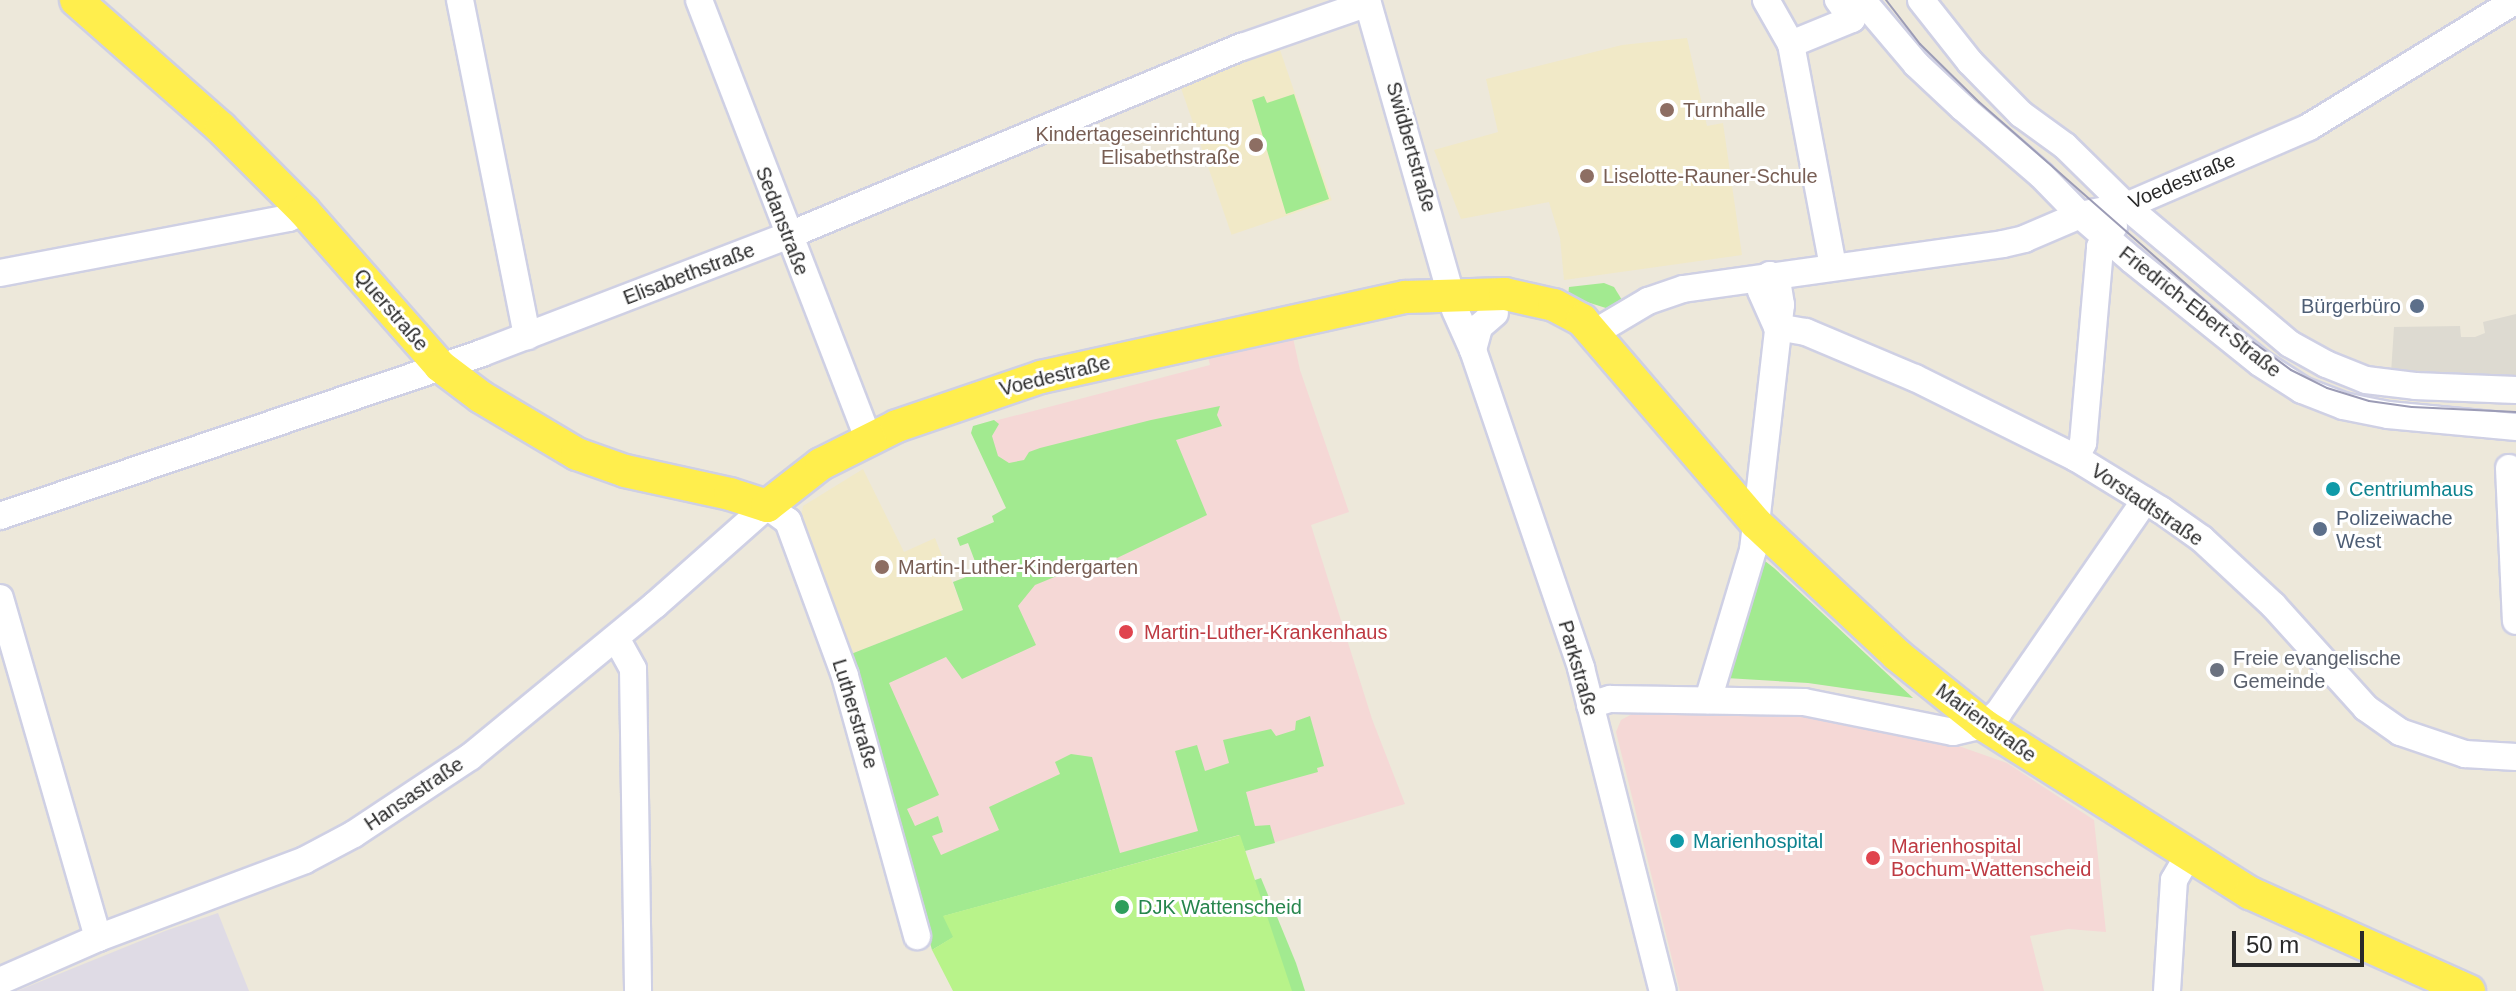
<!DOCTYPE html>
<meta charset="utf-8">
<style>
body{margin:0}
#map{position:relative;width:2516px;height:991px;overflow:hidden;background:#ede8da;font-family:Helvetica,sans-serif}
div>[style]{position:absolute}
.industrial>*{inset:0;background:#dfdbe5}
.education>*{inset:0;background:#f1e9c7;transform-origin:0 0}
.medical>*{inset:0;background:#f5d8d6}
.green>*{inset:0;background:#a2ea90}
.pitch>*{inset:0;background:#b8f38a}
.plaza>*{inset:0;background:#dddad1}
.roads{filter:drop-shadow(2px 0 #cfd0e4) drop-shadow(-2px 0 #cfd0e4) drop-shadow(0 2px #cfd0e4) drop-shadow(0 -2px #cfd0e4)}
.minor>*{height:26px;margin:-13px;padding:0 13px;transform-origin:13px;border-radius:13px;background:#fff}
.major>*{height:32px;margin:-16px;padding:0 16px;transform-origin:16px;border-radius:16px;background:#ffee4d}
.tram>*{height:2px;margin:-1px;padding:0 1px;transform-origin:1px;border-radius:1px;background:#9c9cb6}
.dots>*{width:22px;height:22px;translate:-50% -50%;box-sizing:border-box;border:4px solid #fff;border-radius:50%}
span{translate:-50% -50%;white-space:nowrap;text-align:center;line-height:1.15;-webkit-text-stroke:6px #fff;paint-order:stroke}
.education-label{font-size:20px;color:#785e54}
.left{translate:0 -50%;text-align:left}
.right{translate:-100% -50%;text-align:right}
.street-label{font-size:20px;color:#2a2a2a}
.service-label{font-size:20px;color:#4e5e75}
.culture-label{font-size:20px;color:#0d838f}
.health-label{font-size:20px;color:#be3a42}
.worship-label{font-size:20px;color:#5b616d}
.leisure-label{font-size:20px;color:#27864d}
.scale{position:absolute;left:2232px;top:931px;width:132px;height:36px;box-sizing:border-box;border:4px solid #2a2a2a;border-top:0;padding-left:10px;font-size:24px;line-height:28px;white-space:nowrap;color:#2a2a2a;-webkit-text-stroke:6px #fff;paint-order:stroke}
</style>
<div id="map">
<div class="industrial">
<div style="clip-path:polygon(218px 913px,249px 991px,17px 991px,165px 931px)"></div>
</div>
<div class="education">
<div style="clip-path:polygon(1687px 38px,1707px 126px,1723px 123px,1742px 255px,1564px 280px,1560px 238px,1549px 202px,1461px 219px,1434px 150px,1498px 132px,1486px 79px,1622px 45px)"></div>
<div style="left:1280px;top:50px;width:159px;height:106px;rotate:71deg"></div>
<div style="clip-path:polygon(863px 469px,904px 552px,935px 538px,963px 610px,851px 654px,801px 517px,803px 506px)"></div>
</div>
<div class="medical">
<div style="clip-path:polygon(1292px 333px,1300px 370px,1349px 512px,1311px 525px,1372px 719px,1405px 804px,1245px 851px,1239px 835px,1099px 873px,914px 897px,851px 654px,963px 610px,953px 582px,1010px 561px,992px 516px,1012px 506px,979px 425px,1210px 365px,1207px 353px)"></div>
<div style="clip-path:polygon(1632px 714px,1802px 716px,1953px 744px,2007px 763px,2094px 820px,2106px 932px,2068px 929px,2030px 936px,2044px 991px,1680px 991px,1616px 732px,1621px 720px)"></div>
</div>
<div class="green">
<div style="clip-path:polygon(1294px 94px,1329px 199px,1286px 214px,1252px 100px,1264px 96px,1267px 103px)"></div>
<div style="clip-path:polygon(1604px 283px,1614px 287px,1622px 300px,1609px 309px,1568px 296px,1569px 287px)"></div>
<div style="clip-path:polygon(1220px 406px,1217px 415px,1222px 426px,1176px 440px,1207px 515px,1094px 569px,1096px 575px,1078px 575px,1074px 569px,1035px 585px,1018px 606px,1036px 645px,962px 679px,946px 657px,889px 683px,939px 795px,907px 809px,915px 826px,938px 816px,943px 832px,932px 836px,941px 855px,999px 830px,989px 807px,1060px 774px,1055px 762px,1071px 754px,1092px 757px,1120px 853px,1198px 831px,1175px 751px,1197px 745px,1205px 771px,1229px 763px,1223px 740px,1271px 729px,1276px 736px,1295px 730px,1296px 721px,1310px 716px,1324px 766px,1317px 768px,1318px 772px,1246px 792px,1255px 826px,1270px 825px,1275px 843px,1245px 851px,1239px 835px,944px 916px,954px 937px,932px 950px,851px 654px,963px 610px,953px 582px,979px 572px,968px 543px,960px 546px,957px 538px,994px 522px,992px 516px,1006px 508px,971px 433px,973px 426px,994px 420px,999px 424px,992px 436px,998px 456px,1009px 463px,1024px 460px,1029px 452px,1040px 448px,1151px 420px)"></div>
<div style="clip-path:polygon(1765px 561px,1774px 568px,1913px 698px,1808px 683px,1726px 678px,1756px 568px)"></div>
<div style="clip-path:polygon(1261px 878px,1296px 963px,1305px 991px,1281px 991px,1249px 882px)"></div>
</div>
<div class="pitch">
<div style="clip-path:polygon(1240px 835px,1292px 991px,953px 991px,932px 950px,953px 937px,943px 916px)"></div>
</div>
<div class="plaza">
<div style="clip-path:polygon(2516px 314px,2516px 379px,2391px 373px,2394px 327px,2460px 326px,2461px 337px,2475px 337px,2485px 333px,2483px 322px)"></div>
</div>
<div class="roads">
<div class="minor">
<div style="left:460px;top:0;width:343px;rotate:78.7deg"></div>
<div style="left:699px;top:0;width:472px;rotate:68.9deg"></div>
<div style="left:1367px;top:0;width:307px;rotate:74.1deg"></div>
<div style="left:1766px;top:0;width:51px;rotate:60.4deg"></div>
<div style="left:1791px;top:44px;width:227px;rotate:79.3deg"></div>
<div style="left:1862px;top:0;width:84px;rotate:49.8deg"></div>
<div style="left:1916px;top:64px;width:64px;rotate:43.1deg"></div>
<div style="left:1963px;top:108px;width:103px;rotate:40.7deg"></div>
<div style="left:2041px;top:175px;width:56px;rotate:45.7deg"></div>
<div style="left:2080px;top:215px;width:69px;rotate:40.9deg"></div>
<div style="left:2132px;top:260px;width:164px;rotate:38.8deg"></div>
<div style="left:2260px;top:363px;width:50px;rotate:32.7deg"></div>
<div style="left:2302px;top:390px;width:44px;rotate:21.3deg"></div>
<div style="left:2343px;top:406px;width:46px;rotate:11.3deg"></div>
<div style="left:2388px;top:415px;width:129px;rotate:5.4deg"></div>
<div style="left:1921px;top:0;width:79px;rotate:51.7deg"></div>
<div style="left:1970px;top:62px;width:73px;rotate:45.6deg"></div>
<div style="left:2021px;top:114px;width:54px;rotate:36deg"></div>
<div style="left:2065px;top:146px;width:86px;rotate:44.5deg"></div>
<div style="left:2126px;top:206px;width:214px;rotate:40.1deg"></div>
<div style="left:2290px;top:344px;width:41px;rotate:29.1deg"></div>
<div style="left:2326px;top:364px;width:43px;rotate:21.8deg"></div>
<div style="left:2366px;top:380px;width:49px;rotate:7deg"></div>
<div style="left:2415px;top:386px;width:101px;rotate:2.3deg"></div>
<div style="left:1791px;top:44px;width:66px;rotate:-22.3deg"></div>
<div style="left:1852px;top:19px;width:24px;rotate:-126deg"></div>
<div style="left:0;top:273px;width:294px;rotate:-10.8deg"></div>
<div style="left:289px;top:218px;width:17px;rotate:-25deg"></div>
<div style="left:1455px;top:310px;width:44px;rotate:65.8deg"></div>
<div style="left:1473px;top:350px;width:336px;rotate:71.2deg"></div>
<div style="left:1581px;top:668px;width:333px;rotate:75.8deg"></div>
<div style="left:1777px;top:327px;width:29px;rotate:10deg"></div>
<div style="left:1806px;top:332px;width:118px;rotate:22.9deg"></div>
<div style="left:1915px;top:378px;width:180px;rotate:26.4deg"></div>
<div style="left:2076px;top:458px;width:100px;rotate:31.5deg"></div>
<div style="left:2161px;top:510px;width:50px;rotate:35.3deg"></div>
<div style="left:2202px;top:539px;width:97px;rotate:42.9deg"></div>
<div style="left:2273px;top:605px;width:139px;rotate:47.9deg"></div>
<div style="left:2366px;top:708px;width:42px;rotate:35.2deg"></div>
<div style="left:2400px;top:732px;width:69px;rotate:18.7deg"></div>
<div style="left:2465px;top:754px;width:51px;rotate:3.4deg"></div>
<div style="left:1594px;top:333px;width:63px;rotate:-30.7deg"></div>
<div style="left:1648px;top:301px;width:37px;rotate:-19deg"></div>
<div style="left:1683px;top:289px;width:323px;rotate:-8deg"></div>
<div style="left:2003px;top:244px;width:22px;rotate:-13deg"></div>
<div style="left:2024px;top:239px;width:61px;rotate:-23.2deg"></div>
<div style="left:2080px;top:215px;width:47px;rotate:-11.1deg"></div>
<div style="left:2126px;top:206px;width:199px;rotate:-23.3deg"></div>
<div style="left:2309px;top:127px;width:243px;rotate:-31.5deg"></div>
<div style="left:1473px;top:350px;width:24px;rotate:-75deg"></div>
<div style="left:1479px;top:327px;width:21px;rotate:-41deg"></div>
<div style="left:2076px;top:458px;width:17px;rotate:-65deg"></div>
<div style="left:2083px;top:443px;width:197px;rotate:-85deg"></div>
<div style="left:2100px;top:247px;width:25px;rotate:-56deg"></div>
<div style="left:2509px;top:468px;width:153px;rotate:87.4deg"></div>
<div style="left:0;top:516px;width:509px;rotate:-18.68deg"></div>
<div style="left:482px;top:353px;width:327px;rotate:-21deg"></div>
<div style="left:787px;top:236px;width:493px;rotate:-22.6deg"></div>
<div style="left:1242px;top:47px;width:133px;rotate:-19.2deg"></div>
<div style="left:0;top:598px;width:354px;rotate:73.9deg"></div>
<div style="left:616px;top:638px;width:35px;rotate:61deg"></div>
<div style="left:633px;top:669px;width:322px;rotate:89.1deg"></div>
<div style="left:1708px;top:700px;width:157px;rotate:-73.3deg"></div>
<div style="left:1753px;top:550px;width:247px;rotate:-83.5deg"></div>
<div style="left:1781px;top:305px;width:20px;rotate:-99deg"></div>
<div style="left:1778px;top:285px;width:13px;rotate:-129deg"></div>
<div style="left:1770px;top:275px;width:18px;rotate:119deg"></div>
<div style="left:1761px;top:291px;width:39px;rotate:66deg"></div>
<div style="left:1590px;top:705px;width:21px;rotate:-17deg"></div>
<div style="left:1610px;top:699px;width:194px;rotate:0.9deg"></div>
<div style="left:1804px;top:702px;width:152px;rotate:11.4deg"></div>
<div style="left:1953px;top:732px;width:32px;rotate:-13deg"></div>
<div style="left:1984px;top:725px;width:20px;rotate:-41deg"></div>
<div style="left:1999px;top:712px;width:257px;rotate:-55.4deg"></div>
<div style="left:0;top:981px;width:107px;rotate:-23.7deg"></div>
<div style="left:98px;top:938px;width:221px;rotate:-20.6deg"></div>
<div style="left:305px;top:860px;width:55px;rotate:-28deg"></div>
<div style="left:354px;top:834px;width:139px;rotate:-33.6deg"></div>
<div style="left:470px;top:757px;width:239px;rotate:-39.4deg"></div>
<div style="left:655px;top:605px;width:149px;rotate:-41.5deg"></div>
<div style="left:767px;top:506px;width:26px;rotate:36deg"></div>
<div style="left:788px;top:521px;width:165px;rotate:69.8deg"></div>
<div style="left:845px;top:676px;width:270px;rotate:74.5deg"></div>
<div style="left:2167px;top:991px;width:111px;rotate:-86.4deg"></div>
<div style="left:2174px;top:880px;width:28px;rotate:-60deg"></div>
</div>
<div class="major">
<div style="left:76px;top:0;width:193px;rotate:41.4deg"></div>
<div style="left:221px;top:128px;width:117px;rotate:45deg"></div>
<div style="left:304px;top:211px;width:206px;rotate:48.7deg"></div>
<div style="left:440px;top:366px;width:51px;rotate:37.1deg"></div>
<div style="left:481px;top:397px;width:112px;rotate:30.7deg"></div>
<div style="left:577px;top:454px;width:51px;rotate:19.5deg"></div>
<div style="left:625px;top:471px;width:107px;rotate:12.4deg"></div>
<div style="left:730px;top:494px;width:39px;rotate:18deg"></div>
<div style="left:767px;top:506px;width:68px;rotate:-37.9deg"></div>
<div style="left:821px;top:464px;width:85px;rotate:-26.6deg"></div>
<div style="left:897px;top:426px;width:152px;rotate:-18.8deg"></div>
<div style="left:1041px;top:377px;width:373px;rotate:-12.4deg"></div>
<div style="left:1405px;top:297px;width:100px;rotate:-1.7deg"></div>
<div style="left:1505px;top:294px;width:50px;rotate:12.7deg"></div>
<div style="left:1554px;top:305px;width:32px;rotate:28deg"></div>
<div style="left:1582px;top:320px;width:267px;rotate:49.4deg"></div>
<div style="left:1756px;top:523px;width:193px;rotate:43.1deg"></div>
<div style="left:1897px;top:655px;width:112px;rotate:38.8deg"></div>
<div style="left:1984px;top:725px;width:315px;rotate:32.3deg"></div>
<div style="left:2250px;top:893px;width:240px;rotate:24.1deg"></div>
</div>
</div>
<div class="tram">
<div style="left:1886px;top:0;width:56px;rotate:52.3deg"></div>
<div style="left:1920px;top:44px;width:83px;rotate:44.5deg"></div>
<div style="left:1979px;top:102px;width:359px;rotate:41.3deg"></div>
<div style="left:2249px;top:339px;width:52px;rotate:36.4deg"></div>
<div style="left:2291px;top:370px;width:40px;rotate:26.6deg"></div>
<div style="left:2327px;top:388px;width:44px;rotate:17.2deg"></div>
<div style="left:2369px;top:401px;width:43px;rotate:7.9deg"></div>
<div style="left:2412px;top:407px;width:104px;rotate:2.8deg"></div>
</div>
<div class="dots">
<div style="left:1667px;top:110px;background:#8d6e63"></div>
<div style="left:1256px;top:145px;background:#8d6e63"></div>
<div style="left:1587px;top:176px;background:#8d6e63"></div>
<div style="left:2417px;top:306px;background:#5c6f8a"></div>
<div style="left:2333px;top:489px;background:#0f9aa8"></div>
<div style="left:2320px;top:529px;background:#5c6f8a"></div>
<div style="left:882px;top:567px;background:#8d6e63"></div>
<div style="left:1126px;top:632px;background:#e0444e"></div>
<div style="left:2217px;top:670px;background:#6b7280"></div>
<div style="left:1677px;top:841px;background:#0f9aa8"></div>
<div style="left:1873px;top:858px;background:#e0444e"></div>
<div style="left:1122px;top:907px;background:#2e9e5b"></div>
</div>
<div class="education-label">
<span class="left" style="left:1683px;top:110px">Turnhalle</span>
<span class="right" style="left:1240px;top:146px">Kindertageseinrichtung<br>Elisabethstraße</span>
<span class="left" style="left:1603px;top:176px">Liselotte-Rauner-Schule</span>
<span class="left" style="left:898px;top:567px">Martin-Luther-Kindergarten</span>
</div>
<div class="street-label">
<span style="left:1411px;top:147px;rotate:74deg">Swidbertstraße</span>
<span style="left:2182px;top:181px;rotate:-23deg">Voedestraße</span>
<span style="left:782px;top:221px;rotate:69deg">Sedanstraße</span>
<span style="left:689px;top:274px;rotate:-21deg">Elisabethstraße</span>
<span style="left:391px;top:310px;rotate:49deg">Querstraße</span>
<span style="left:2200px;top:312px;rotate:38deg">Friedrich-Ebert-Straße</span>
<span style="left:1055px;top:376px;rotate:-14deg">Voedestraße</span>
<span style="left:2147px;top:505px;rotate:34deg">Vorstadtstraße</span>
<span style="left:1578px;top:668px;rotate:74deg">Parkstraße</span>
<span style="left:855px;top:714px;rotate:73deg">Lutherstraße</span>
<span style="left:1986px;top:723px;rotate:36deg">Marienstraße</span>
<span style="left:414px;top:794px;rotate:-34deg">Hansastraße</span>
</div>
<div class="service-label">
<span class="right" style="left:2401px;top:306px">Bürgerbüro</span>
<span class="left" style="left:2336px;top:530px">Polizeiwache<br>West</span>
</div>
<div class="culture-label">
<span class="left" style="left:2349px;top:489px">Centriumhaus</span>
<span class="left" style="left:1693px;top:841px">Marienhospital</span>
</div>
<div class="health-label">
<span class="left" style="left:1144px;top:632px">Martin-Luther-Krankenhaus</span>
<span class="left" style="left:1891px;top:858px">Marienhospital<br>Bochum-Wattenscheid</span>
</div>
<div class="worship-label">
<span class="left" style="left:2233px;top:670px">Freie evangelische<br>Gemeinde</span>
</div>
<div class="leisure-label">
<span class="left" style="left:1138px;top:907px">DJK Wattenscheid</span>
</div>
<div class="scale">50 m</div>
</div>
